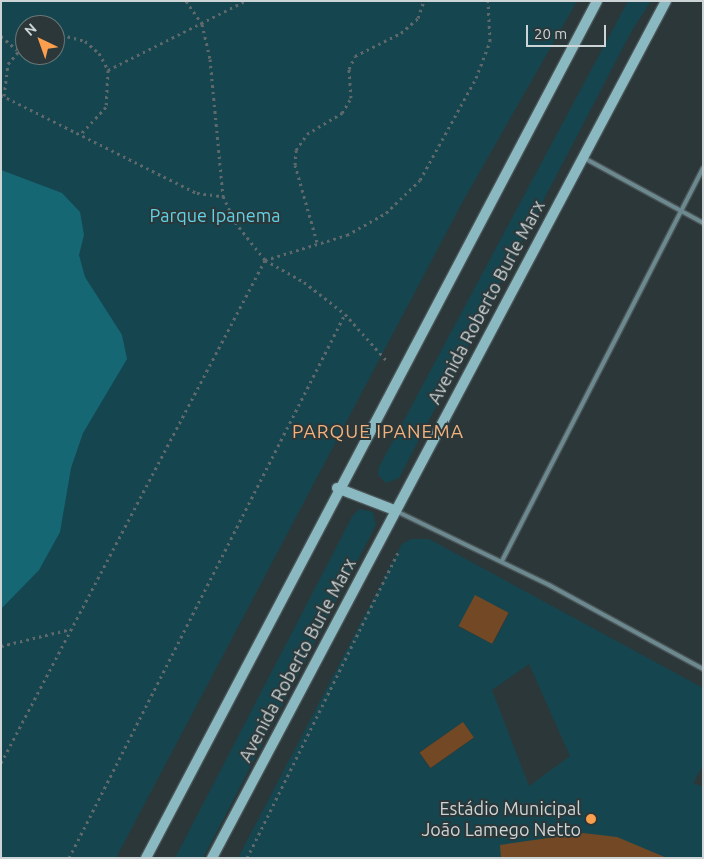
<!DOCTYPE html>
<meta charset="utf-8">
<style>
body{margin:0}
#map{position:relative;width:704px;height:859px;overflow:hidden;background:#2c3739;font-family:Ubuntu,sans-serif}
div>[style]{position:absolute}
.green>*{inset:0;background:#15464f}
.water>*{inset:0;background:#166774}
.building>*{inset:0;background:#734925;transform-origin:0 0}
.path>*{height:3px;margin-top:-1.5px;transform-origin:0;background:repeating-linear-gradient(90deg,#5f696b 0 2.5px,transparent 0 6.5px)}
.roads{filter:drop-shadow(1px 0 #495355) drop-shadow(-1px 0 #495355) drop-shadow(0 1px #495355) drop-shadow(0 -1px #495355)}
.lane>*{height:4px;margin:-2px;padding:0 2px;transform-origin:2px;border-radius:2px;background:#6c898f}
.secondary>*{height:10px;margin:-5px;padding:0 5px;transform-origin:5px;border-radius:5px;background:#8ab9c2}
.dots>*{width:14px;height:14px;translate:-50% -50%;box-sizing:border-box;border:2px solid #2c3739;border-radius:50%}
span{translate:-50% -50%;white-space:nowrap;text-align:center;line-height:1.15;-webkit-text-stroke:4px #2c3739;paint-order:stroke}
.park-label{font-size:18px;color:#61d2e6}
.street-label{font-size:18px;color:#cdd4d5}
.poi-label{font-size:18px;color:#cdd4d5}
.right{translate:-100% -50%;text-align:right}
.neighbourhood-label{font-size:19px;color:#f1b27e;letter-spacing:1px}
.frame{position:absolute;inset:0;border:2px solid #cdd4d5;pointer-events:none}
.north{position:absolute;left:15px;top:15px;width:50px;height:50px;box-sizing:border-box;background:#2c3739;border:1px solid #6c7677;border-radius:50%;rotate:318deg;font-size:14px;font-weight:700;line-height:20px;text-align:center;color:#cdd4d5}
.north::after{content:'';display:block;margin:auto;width:18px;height:22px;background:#fa9f4e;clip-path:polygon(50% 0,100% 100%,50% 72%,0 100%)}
.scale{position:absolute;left:526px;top:25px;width:80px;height:22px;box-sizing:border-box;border:2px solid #cdd4d5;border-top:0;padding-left:6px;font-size:15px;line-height:18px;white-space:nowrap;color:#cdd4d5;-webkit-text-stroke:4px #2c3739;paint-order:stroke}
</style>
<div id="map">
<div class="green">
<div style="clip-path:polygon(evenodd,1px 1px,577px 1px,462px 203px,116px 858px,1px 858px,1px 1px,25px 25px,55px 25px,55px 55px,25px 55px,25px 25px)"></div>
<div style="clip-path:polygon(628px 1px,651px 1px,631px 32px,399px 478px,386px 483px,378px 475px,379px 467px)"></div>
<div style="clip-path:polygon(360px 509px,373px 512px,376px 525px,203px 858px,175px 858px,353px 515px)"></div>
<div style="clip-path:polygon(evenodd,411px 539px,429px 539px,703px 688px,703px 765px,693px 783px,703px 787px,703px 858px,238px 858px,402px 544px,411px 539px,475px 596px,509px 613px,493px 644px,459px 627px,475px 596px,411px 539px,529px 664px,570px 756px,529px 786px,492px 690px,529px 664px,411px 539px,463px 722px,474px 738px,430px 769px,419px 752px,463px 722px)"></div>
</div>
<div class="water">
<div style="clip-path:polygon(1px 170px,62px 193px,80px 212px,84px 235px,79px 255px,85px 277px,122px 335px,127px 359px,83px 433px,71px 468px,60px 532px,39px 570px,1px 609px)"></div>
</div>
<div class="building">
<div style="left:475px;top:595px;width:38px;height:35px;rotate:28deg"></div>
<div style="left:463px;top:722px;width:19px;height:53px;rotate:55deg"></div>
<div style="clip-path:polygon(583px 833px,617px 837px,667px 858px,501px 858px,500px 845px)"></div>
</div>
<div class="path">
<div style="left:186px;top:1px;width:28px;rotate:55deg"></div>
<div style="left:202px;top:24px;width:36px;rotate:77deg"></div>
<div style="left:210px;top:59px;width:138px;rotate:84.6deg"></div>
<div style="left:55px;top:33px;width:31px;rotate:15deg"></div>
<div style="left:85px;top:41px;width:18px;rotate:41deg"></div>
<div style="left:99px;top:53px;width:19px;rotate:62deg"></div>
<div style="left:108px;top:70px;width:37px;rotate:93deg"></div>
<div style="left:106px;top:107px;width:37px;rotate:133deg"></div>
<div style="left:1px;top:36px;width:21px;rotate:41deg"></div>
<div style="left:108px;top:70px;width:153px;rotate:-26.7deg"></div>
<div style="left:1px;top:95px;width:219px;rotate:26.6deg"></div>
<div style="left:197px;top:193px;width:26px;rotate:7deg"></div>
<div style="left:223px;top:196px;width:29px;rotate:65deg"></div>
<div style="left:235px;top:222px;width:48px;rotate:51.7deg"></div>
<div style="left:265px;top:260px;width:568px;rotate:117.69deg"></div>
<div style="left:4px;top:96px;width:32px;rotate:-83deg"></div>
<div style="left:8px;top:64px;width:26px;rotate:-50deg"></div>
<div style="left:317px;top:242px;width:80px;rotate:-105.9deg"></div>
<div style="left:295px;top:165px;width:15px;rotate:-86deg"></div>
<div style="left:296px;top:150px;width:19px;rotate:-55deg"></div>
<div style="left:307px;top:134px;width:41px;rotate:-31deg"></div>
<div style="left:342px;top:113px;width:17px;rotate:-59deg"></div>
<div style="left:351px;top:98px;width:29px;rotate:-94deg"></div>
<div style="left:349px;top:69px;width:14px;rotate:-65deg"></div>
<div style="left:355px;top:56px;width:51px;rotate:-26.6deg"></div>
<div style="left:401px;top:33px;width:23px;rotate:-41deg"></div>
<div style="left:418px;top:18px;width:18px;rotate:-71deg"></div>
<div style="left:265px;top:260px;width:86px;rotate:-17deg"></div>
<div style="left:347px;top:235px;width:45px;rotate:-29.4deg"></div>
<div style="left:386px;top:213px;width:47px;rotate:-44.1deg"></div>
<div style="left:420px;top:180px;width:116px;rotate:-61.2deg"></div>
<div style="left:476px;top:78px;width:40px;rotate:-69deg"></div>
<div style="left:490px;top:41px;width:40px;rotate:-92.9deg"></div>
<div style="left:265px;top:260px;width:45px;rotate:29.4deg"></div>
<div style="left:304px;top:282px;width:52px;rotate:38deg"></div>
<div style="left:345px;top:314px;width:62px;rotate:48.3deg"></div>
<div style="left:1px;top:646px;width:72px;rotate:-13.7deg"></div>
<div style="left:69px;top:858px;width:610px;rotate:-63.1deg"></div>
<div style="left:247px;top:858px;width:343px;rotate:-63.7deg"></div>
</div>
<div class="roads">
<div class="lane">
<div style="left:584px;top:158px;width:136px;rotate:28.6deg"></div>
<div style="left:396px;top:511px;width:170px;rotate:25.8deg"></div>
<div style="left:549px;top:585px;width:175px;rotate:28.6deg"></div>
<div style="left:502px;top:561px;width:441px;rotate:-62.9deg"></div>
</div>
<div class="secondary">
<div style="left:337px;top:488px;width:61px;rotate:21.1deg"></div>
<div style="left:146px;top:858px;width:968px;rotate:-62.24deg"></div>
<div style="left:212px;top:858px;width:970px;rotate:-62.09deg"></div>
</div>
</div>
<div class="dots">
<div style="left:591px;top:819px;background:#fa9f4e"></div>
</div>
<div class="park-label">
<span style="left:215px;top:215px">Parque Ipanema</span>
</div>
<div class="street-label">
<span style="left:486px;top:302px;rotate:-62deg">Avenida Roberto Burle Marx</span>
<span style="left:297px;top:660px;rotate:-62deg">Avenida Roberto Burle Marx</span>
</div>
<div class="poi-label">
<span class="right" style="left:581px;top:819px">Estádio Municipal<br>João Lamego Netto</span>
</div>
<div class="neighbourhood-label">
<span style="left:378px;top:432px">PARQUE IPANEMA</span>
</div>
<div class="frame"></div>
<div class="north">N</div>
<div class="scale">20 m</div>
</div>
